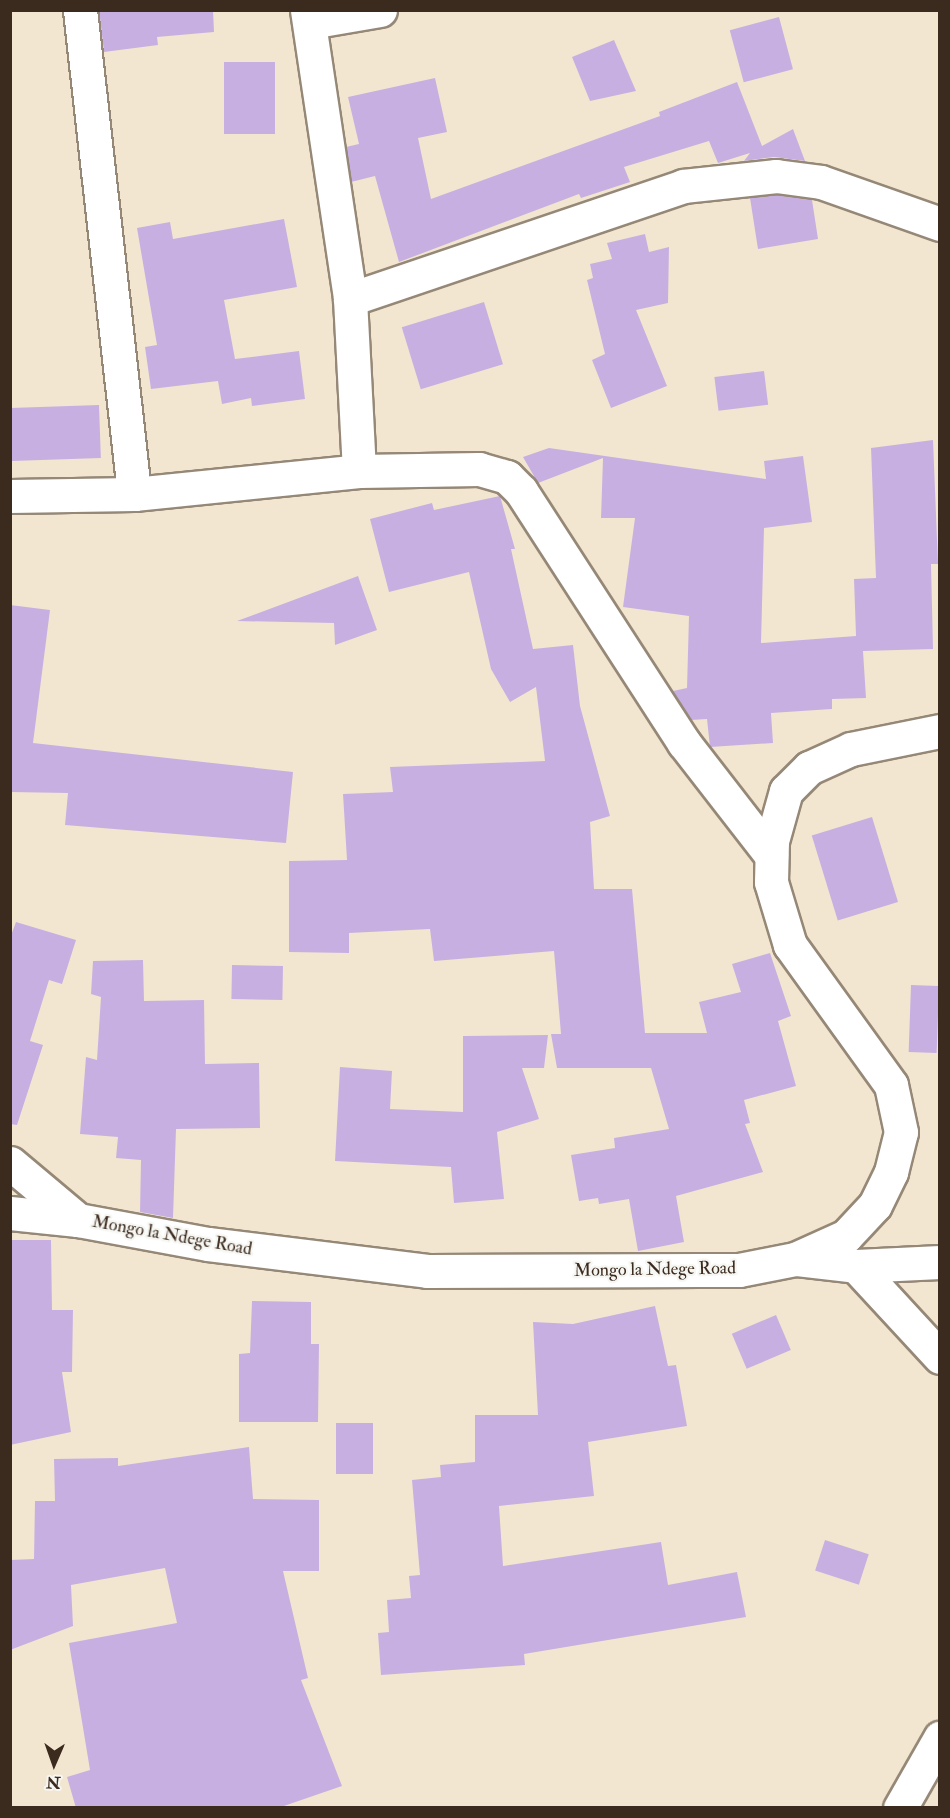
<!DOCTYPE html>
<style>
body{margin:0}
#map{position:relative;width:950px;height:1818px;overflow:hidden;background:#f2e6d0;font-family:"IM FELL Double Pica",serif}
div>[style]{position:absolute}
.building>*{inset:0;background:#c7b0e1;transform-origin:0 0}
.roads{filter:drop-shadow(2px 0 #968877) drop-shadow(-2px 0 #968877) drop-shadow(0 2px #968877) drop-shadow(0 -2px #968877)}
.minor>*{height:33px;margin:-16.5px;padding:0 16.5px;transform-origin:16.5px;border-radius:16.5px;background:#fff}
span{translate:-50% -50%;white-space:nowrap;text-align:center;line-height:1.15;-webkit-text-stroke:4.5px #f6f6f2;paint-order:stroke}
.street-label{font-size:18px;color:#3b2a1e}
.frame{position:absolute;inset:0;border:12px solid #3b2a1e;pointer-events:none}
.north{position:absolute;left:24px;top:1734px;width:60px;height:60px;-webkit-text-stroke:4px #f6f6f2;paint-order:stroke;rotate:182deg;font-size:16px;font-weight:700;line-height:24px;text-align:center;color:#3b2a1e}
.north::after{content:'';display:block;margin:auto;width:21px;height:27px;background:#3b2a1e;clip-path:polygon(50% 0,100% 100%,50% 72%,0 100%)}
</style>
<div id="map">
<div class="building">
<div style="clip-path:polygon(99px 10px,213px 10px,214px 32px,157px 37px,158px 45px,104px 52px)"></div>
<div style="left:779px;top:17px;width:54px;height:51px;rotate:75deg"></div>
<div style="clip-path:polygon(614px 40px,636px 91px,590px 101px,572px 57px)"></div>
<div style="left:224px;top:62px;width:51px;height:72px"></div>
<div style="clip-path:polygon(435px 78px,447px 132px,418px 138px,431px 199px,660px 116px,659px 112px,737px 82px,762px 146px,793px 129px,805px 161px,774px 157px,744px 161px,750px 153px,718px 163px,709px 141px,624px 167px,630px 182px,581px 198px,579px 194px,399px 262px,375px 176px,351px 182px,346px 147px,359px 144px,348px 97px)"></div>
<div style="clip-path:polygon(776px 195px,812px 200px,818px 239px,758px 249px,750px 198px)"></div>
<div style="clip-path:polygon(284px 219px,297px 287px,224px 300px,235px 359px,299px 351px,305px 399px,252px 406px,251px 398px,222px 404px,218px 381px,151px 389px,145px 347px,157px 345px,137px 228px,170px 222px,173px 239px)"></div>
<div style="clip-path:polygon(645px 234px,649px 252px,669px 247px,668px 303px,636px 310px,667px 386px,611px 408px,592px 360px,605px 354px,587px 280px,593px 278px,590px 264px,612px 259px,607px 243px)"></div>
<div style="left:484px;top:302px;width:65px;height:86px;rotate:73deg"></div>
<div style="left:764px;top:371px;width:34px;height:50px;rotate:83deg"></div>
<div style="left:99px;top:405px;width:53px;height:89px;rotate:88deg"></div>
<div style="clip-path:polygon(933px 440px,938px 564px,931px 564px,933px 649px,863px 651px,866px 698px,832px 699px,832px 709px,771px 713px,773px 743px,710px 747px,707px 719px,691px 720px,673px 691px,687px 688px,689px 616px,623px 607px,635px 518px,601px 518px,603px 458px,538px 483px,523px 457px,549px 448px,766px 479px,764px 461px,803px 456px,812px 522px,764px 528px,761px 643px,856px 636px,854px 579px,876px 578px,871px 448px)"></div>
<div style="clip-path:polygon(500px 496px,515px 549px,511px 549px,533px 649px,573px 645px,580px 706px,610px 816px,590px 822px,594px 889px,632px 889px,645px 1033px,707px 1033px,699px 1002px,741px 992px,732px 964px,770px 953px,791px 1016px,778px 1021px,796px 1086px,744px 1100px,750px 1123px,745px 1124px,763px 1172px,676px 1196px,684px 1242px,638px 1251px,629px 1199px,599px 1204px,598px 1198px,579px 1201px,571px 1155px,615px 1148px,614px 1138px,669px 1129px,651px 1068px,557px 1068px,551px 1034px,561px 1034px,554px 951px,434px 961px,430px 929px,349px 933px,349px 953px,289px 952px,289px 861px,347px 860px,343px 794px,393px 792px,390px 767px,545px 761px,536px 687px,510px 702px,491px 669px,469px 572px,389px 592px,370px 519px,432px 503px,434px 510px)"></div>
<div style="clip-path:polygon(358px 576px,377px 630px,335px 645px,334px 623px,237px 621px)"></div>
<div style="clip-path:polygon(10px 605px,50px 610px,33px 743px,293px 772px,286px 843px,65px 825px,68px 793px,10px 792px)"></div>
<div style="left:872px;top:817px;width:89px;height:63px;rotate:73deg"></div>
<div style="clip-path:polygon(16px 922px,76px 940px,62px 984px,49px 980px,30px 1041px,43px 1045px,17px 1125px,10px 1124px,10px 938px)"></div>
<div style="clip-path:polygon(143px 960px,144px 1001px,204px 1000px,205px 1064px,259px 1063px,260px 1128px,176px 1129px,173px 1218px,140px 1212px,141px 1160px,116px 1158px,118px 1137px,80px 1134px,86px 1057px,97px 1060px,101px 997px,91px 994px,93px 961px)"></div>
<div style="left:232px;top:965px;width:51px;height:34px;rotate:1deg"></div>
<div style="left:911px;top:985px;width:28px;height:67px;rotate:2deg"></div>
<div style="clip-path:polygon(548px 1035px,544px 1068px,522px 1068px,539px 1119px,497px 1132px,504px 1199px,454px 1203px,451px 1167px,335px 1161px,340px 1067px,392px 1071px,390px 1109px,463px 1112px,463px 1036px)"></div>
<div style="clip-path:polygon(10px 1240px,51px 1240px,52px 1310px,73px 1310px,72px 1372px,62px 1372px,71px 1432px,10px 1445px)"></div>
<div style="clip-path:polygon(252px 1301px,311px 1302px,311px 1344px,319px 1344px,318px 1422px,239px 1422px,239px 1354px,250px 1353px)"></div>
<div style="clip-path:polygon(655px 1306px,668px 1366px,676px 1365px,687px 1426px,588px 1442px,594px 1496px,499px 1506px,503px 1566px,661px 1542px,668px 1585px,737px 1572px,746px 1617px,524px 1654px,525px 1665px,381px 1675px,378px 1633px,389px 1632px,387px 1600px,411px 1598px,409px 1576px,420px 1575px,412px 1480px,441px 1477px,440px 1465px,475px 1462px,475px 1415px,538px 1415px,533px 1322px,573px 1324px)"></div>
<div style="left:776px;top:1315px;width:38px;height:48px;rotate:67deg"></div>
<div style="left:336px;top:1423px;width:37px;height:51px"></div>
<div style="clip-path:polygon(249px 1447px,253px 1499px,319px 1500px,319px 1571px,283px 1571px,308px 1678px,301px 1680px,342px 1786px,278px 1808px,76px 1808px,67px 1777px,90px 1770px,69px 1643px,177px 1623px,165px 1568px,71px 1585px,73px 1626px,10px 1650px,10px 1560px,34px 1559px,35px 1501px,55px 1501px,54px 1459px,118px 1458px,118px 1466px)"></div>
<div style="left:825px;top:1540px;width:46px;height:32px;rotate:18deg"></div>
</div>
<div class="roads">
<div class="minor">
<div style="left:80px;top:10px;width:487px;rotate:83.6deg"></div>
<div style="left:307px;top:10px;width:292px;rotate:81.5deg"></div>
<div style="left:350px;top:299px;width:172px;rotate:87deg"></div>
<div style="left:310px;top:22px;width:71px;rotate:-9.7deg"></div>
<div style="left:350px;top:299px;width:352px;rotate:-18.7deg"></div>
<div style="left:683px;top:186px;width:94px;rotate:-6.1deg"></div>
<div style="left:776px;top:176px;width:45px;rotate:7.6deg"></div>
<div style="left:821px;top:182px;width:126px;rotate:19.4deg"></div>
<div style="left:10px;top:496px;width:124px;rotate:-0.9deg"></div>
<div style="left:134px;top:494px;width:226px;rotate:-5.8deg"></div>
<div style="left:359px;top:471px;width:120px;rotate:-1deg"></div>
<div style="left:479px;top:469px;width:29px;rotate:16deg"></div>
<div style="left:507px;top:477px;width:20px;rotate:45deg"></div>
<div style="left:521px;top:491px;width:300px;rotate:57.1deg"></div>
<div style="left:684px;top:743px;width:142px;rotate:52.2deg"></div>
<div style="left:10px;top:1163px;width:89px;rotate:40deg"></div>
<div style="left:10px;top:1213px;width:68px;rotate:5.9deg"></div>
<div style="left:78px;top:1220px;width:132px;rotate:10.5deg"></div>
<div style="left:208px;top:1244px;width:221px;rotate:7deg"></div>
<div style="left:427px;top:1271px;width:312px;rotate:-0.2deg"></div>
<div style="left:739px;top:1270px;width:57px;rotate:-11.1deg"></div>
<div style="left:795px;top:1259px;width:56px;rotate:-24.3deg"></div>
<div style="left:846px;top:1236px;width:42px;rotate:-46.9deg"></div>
<div style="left:875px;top:1205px;width:37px;rotate:-64deg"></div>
<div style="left:891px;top:1172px;width:41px;rotate:-76deg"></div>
<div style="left:901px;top:1132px;width:48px;rotate:-102deg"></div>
<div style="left:891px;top:1085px;width:173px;rotate:-125.8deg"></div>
<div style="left:790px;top:945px;width:66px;rotate:-106.8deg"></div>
<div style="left:771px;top:882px;width:41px;rotate:-88.6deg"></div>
<div style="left:772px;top:841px;width:52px;rotate:-74.4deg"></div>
<div style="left:786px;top:791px;width:33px;rotate:-45deg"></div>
<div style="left:809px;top:768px;width:46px;rotate:-24.3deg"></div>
<div style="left:851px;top:749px;width:91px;rotate:-11.4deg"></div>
<div style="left:797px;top:1259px;width:59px;rotate:6.8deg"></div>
<div style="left:856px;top:1266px;width:84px;rotate:-2.7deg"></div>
<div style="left:856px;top:1266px;width:124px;rotate:47.3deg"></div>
<div style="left:900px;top:1808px;width:81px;rotate:-60.3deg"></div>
</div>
</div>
<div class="street-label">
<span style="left:172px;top:1236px;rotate:10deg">Mongo la Ndege Road</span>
<span style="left:655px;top:1270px;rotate:-1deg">Mongo la Ndege Road</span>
</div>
<div class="frame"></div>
<div class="north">N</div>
</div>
